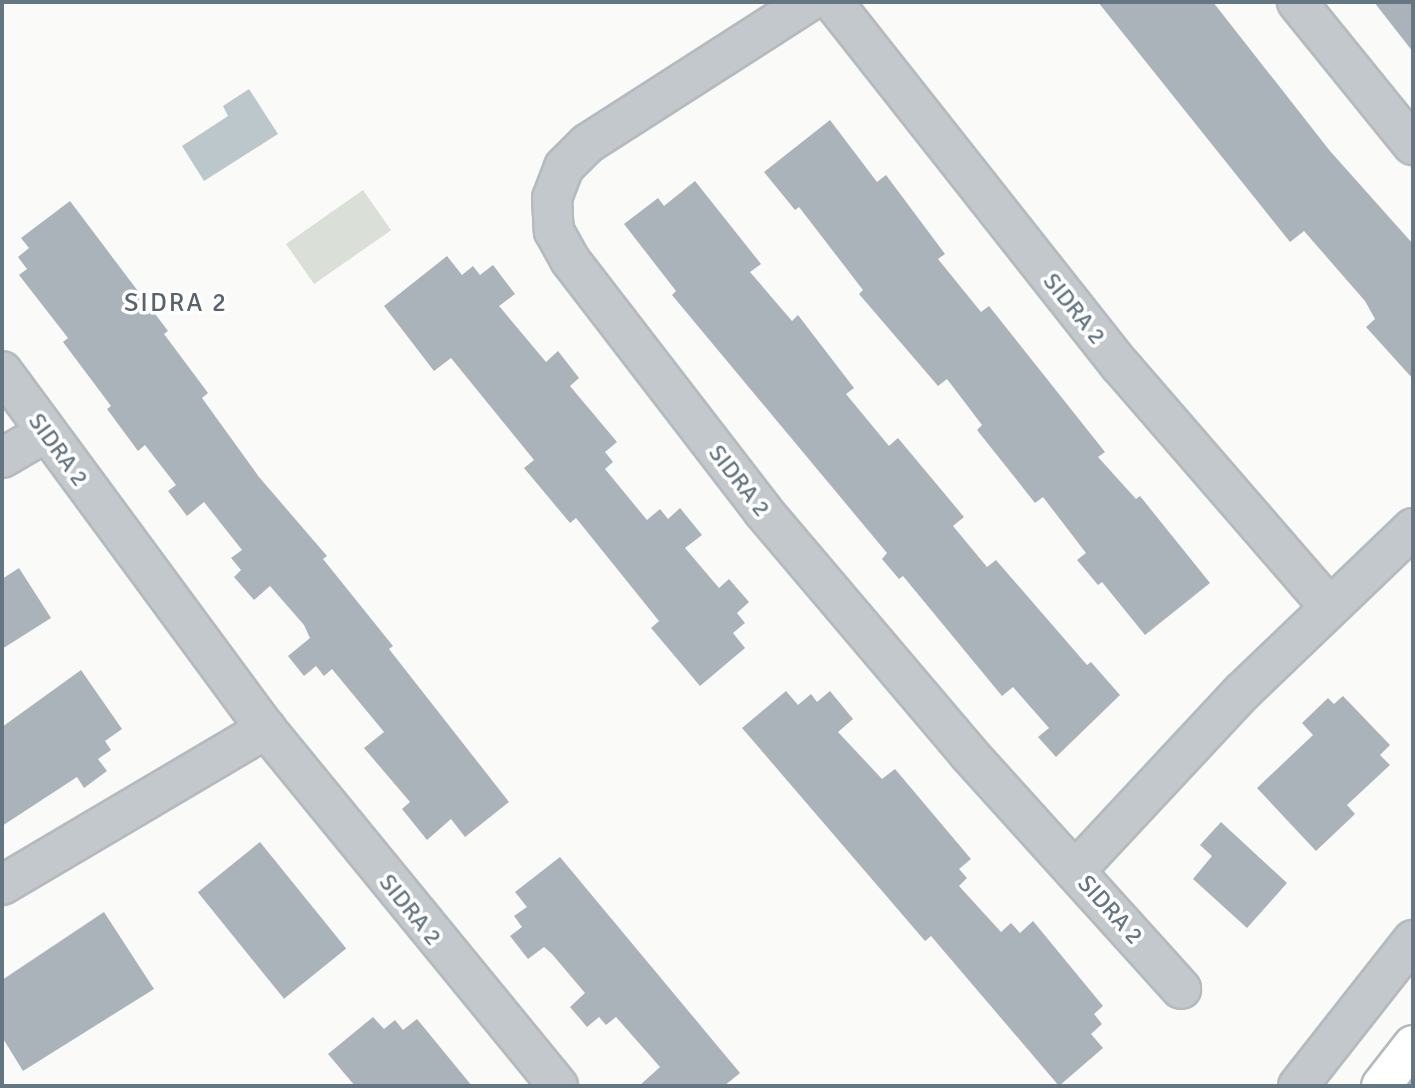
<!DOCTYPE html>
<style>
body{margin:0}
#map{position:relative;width:1415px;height:1088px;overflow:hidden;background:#fafaf8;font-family:Signika,sans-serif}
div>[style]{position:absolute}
.green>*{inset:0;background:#dadfd7;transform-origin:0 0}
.water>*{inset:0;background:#bbc7cb}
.building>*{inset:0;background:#aab3b9;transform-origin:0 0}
.roads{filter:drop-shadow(2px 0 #b5babe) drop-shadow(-2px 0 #b5babe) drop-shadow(0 2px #b5babe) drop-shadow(0 -2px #b5babe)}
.minor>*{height:38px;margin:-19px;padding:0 19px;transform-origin:19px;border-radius:19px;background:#c3c8cc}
.major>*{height:38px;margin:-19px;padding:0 19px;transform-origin:19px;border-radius:19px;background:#fff}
span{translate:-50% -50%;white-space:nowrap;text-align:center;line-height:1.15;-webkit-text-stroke:7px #fff;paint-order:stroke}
.street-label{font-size:24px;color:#657683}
.neighbourhood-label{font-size:26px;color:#57646e;letter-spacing:2px}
.frame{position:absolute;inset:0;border:4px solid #657683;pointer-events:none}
</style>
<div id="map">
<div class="green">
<div style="left:363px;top:190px;width:49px;height:94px;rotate:55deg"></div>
</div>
<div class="water">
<div style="clip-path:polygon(249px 89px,278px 134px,204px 181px,182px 146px,228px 116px,223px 106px)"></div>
</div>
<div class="building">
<div style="clip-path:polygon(1098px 2px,1213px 2px,1330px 151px,1413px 244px,1413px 379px,1366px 327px,1375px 319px,1365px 301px,1304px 231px,1290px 242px)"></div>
<div style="clip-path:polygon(1374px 2px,1413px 2px,1413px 52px)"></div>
<div style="clip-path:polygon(830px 120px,877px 182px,886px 175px,945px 254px,938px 259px,981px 312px,989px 306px,1105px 452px,1098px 457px,1136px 499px,1140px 496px,1210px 583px,1145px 635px,1102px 582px,1098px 585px,1077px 560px,1086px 553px,1043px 497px,1035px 503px,977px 430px,982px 425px,947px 379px,938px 386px,859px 294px,863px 290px,799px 207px,795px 210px,764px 172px)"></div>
<div style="clip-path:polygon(695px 181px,761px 264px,750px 272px,792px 321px,798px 315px,854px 388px,846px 394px,889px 446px,898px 438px,964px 517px,953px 526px,987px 567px,996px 560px,1087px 665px,1091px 662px,1120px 695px,1056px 757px,1038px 737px,1049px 728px,1013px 687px,1002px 696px,903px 576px,899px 579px,882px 559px,887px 553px,672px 295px,676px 291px,624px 224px,658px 198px,664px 206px)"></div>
<div style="clip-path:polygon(70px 201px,168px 331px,164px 334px,208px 393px,202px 398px,259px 477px,327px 556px,323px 559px,393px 646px,389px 649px,509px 802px,465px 837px,451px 819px,427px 840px,402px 809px,410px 802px,364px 748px,384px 732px,332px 669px,324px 676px,316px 666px,304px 676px,288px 656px,310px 638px,304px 625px,270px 586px,254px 600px,234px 577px,241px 570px,231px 558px,242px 550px,204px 502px,187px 516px,168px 491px,176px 485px,145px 445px,138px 451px,107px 409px,111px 406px,63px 342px,68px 338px,19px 275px,27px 269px,18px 257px,29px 248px,21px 238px)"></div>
<div style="clip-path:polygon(447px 256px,462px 275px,473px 266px,480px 275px,493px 265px,515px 294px,499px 306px,546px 362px,558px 351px,579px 378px,570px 386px,617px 442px,605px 452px,613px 462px,605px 469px,647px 520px,660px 509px,668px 519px,680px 508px,702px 535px,685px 548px,719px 588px,729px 579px,749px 602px,737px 613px,745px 623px,733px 633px,745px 648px,700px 686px,651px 628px,659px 621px,576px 518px,570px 523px,524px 468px,534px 460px,451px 358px,434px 371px,384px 306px)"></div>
<div style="clip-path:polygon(19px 568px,51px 618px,2px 649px,2px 579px)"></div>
<div style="clip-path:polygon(81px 670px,122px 729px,105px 741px,111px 750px,98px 759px,107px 771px,84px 788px,77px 777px,2px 826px,2px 727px)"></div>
<div style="clip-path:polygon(786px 691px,798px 705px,811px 694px,817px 702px,830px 691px,853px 719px,838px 732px,882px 779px,895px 769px,971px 859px,959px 869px,967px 878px,959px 886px,1001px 932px,1011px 923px,1020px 933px,1033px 921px,1103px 1006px,1094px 1014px,1102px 1024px,1091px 1034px,1103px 1048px,1059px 1086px,931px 936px,925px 941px,742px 728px)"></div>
<div style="clip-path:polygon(1343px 696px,1390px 745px,1380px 755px,1390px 765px,1347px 805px,1355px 814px,1316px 851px,1257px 788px,1313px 735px,1302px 723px,1328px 698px,1334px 704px)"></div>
<div style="clip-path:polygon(1221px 822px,1287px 883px,1247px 928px,1193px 879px,1212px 856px,1200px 845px)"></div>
<div style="left:260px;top:842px;width:137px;height:80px;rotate:51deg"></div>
<div style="clip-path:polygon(560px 857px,740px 1073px,724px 1086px,639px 1086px,660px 1067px,616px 1017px,606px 1025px,599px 1017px,587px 1027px,570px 1007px,585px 993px,552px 954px,544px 947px,528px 959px,510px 936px,522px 927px,514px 916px,527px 907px,515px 892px)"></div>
<div style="clip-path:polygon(104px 912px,154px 989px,23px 1071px,2px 1037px,2px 980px)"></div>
<div style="clip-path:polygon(373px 1017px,384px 1029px,395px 1020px,403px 1030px,417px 1019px,472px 1086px,355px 1086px,328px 1054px)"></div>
</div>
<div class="roads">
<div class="minor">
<div style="left:808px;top:2px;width:261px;rotate:147.3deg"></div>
<div style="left:588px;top:143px;width:34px;rotate:135deg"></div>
<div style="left:564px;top:167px;width:33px;rotate:111deg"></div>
<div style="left:552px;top:198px;width:33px;rotate:87deg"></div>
<div style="left:554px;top:231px;width:33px;rotate:61deg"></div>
<div style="left:570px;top:260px;width:317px;rotate:52.4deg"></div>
<div style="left:763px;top:511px;width:317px;rotate:49.7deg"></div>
<div style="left:968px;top:753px;width:318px;rotate:47.9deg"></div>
<div style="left:833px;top:2px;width:463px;rotate:51.7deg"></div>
<div style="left:1120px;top:365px;width:319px;rotate:49.1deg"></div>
<div style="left:1297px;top:2px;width:184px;rotate:51deg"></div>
<div style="left:2px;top:371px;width:445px;rotate:53.6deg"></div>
<div style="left:266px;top:729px;width:461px;rotate:50.7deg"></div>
<div style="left:2px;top:458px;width:50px;rotate:-30.2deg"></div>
<div style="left:1075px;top:871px;width:245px;rotate:-47deg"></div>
<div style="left:1242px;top:692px;width:237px;rotate:-43.8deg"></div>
<div style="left:2px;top:885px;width:307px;rotate:-30.6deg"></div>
<div style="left:1298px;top:1086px;width:186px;rotate:-51.8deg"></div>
</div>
<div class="major">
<div style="left:1381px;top:1086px;width:52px;rotate:-52deg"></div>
</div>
</div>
<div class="street-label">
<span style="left:1074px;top:309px;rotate:51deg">SIDRA 2</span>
<span style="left:58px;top:450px;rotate:54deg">SIDRA 2</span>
<span style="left:739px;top:481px;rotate:52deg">SIDRA 2</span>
<span style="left:410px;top:910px;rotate:51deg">SIDRA 2</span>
<span style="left:1110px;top:910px;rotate:48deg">SIDRA 2</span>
</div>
<div class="neighbourhood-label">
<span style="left:176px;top:304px">SIDRA 2</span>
</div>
<div class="frame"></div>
</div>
